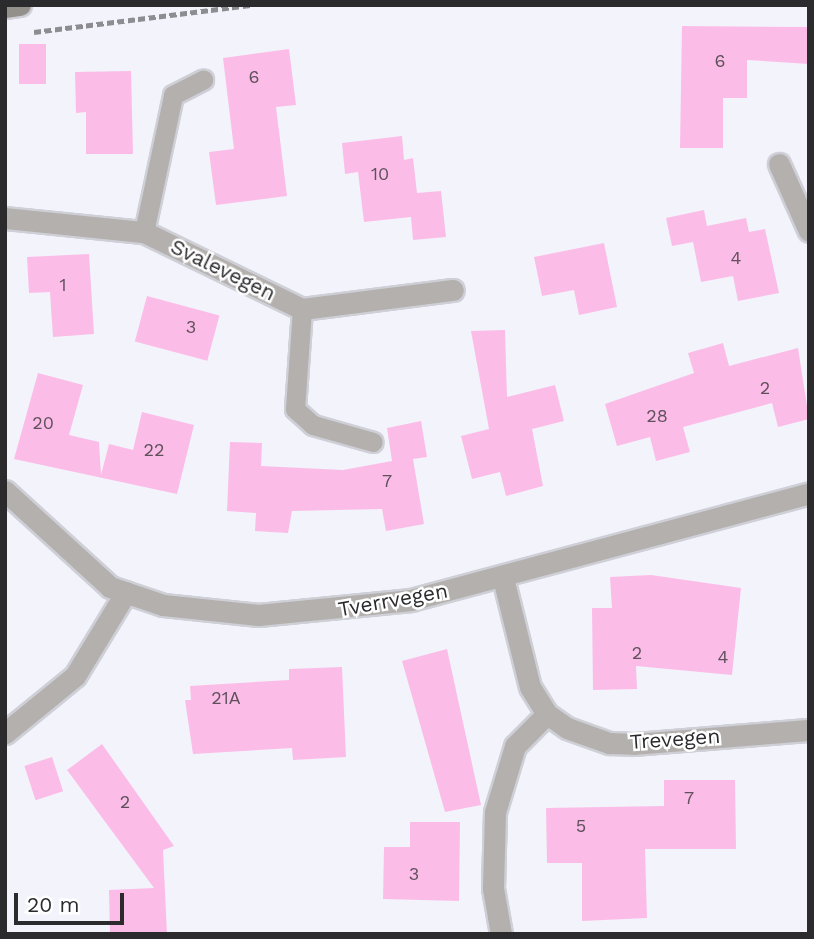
<!DOCTYPE html>
<style>
body{margin:0}
#map{position:relative;width:814px;height:939px;overflow:hidden;background:#f3f3fc;font-family:"Work Sans",sans-serif}
div>[style]{position:absolute}
.building>*{inset:0;background:#fbbde7;transform-origin:0 0}
.path>*{height:4.5px;margin-top:-2.25px;transform-origin:0;background:repeating-linear-gradient(90deg,#8c8c91 0 7px,transparent 0 10.5px)}
.roads{filter:drop-shadow(2px 0 #cfcfd7) drop-shadow(-2px 0 #cfcfd7) drop-shadow(0 2px #cfcfd7) drop-shadow(0 -2px #cfcfd7)}
.lane>*{height:19px;margin:-9.5px;padding:0 9.5px;transform-origin:9.5px;border-radius:9.5px;background:#b3b0ad}
.street>*{height:21px;margin:-10.5px;padding:0 10.5px;transform-origin:10.5px;border-radius:10.5px;background:#b3b0ad}
.secondary>*{height:21px;margin:-10.5px;padding:0 10.5px;transform-origin:10.5px;border-radius:10.5px;background:#938f8a}
span{translate:-50% -50%;white-space:nowrap;text-align:center;line-height:1.15;-webkit-text-stroke:5px #fff;paint-order:stroke}
.number-label{font-size:18px;color:#5f505c}
.number-label span{-webkit-text-stroke-width:0}
.street-label{font-size:21px;color:#2b2b2e}
.frame{position:absolute;inset:0;border:7px solid #2b2b2e;pointer-events:none}
.scale{position:absolute;left:14px;top:893px;width:110px;height:32px;box-sizing:border-box;border:4px solid #2b2b2e;border-top:0;padding-left:9px;font-size:21px;line-height:24px;white-space:nowrap;color:#2b2b2e;-webkit-text-stroke:5px #fff;paint-order:stroke}
</style>
<div id="map">
<div class="building">
<div style="clip-path:polygon(682px 26px,809px 27px,809px 64px,747px 60px,747px 98px,723px 98px,723px 148px,680px 148px)"></div>
<div style="left:19px;top:44px;width:27px;height:40px"></div>
<div style="clip-path:polygon(289px 49px,296px 105px,276px 107px,287px 196px,216px 205px,209px 152px,234px 149px,223px 58px)"></div>
<div style="clip-path:polygon(131px 71px,133px 154px,86px 154px,86px 112px,76px 113px,75px 72px)"></div>
<div style="clip-path:polygon(402px 136px,404px 160px,413px 158px,417px 193px,441px 191px,446px 237px,413px 240px,411px 217px,364px 222px,358px 172px,345px 174px,342px 143px)"></div>
<div style="clip-path:polygon(704px 210px,707px 226px,746px 218px,749px 232px,765px 229px,779px 293px,738px 301px,733px 276px,701px 282px,693px 242px,672px 246px,666px 218px)"></div>
<div style="clip-path:polygon(604px 243px,617px 307px,579px 315px,574px 290px,542px 296px,534px 257px)"></div>
<div style="clip-path:polygon(89px 254px,94px 334px,53px 337px,50px 292px,29px 293px,27px 257px)"></div>
<div style="left:147px;top:296px;width:75px;height:47px;rotate:15deg"></div>
<div style="clip-path:polygon(505px 330px,507px 397px,555px 385px,564px 421px,532px 429px,543px 486px,506px 496px,500px 472px,472px 479px,461px 436px,489px 429px,471px 331px)"></div>
<div style="clip-path:polygon(723px 343px,729px 366px,798px 348px,809px 419px,778px 427px,772px 403px,683px 427px,690px 452px,656px 461px,650px 437px,617px 446px,605px 404px,694px 373px,688px 353px)"></div>
<div style="clip-path:polygon(38px 373px,83px 385px,69px 435px,99px 442px,101px 475px,109px 444px,133px 450px,142px 412px,194px 425px,177px 494px,14px 459px)"></div>
<div style="clip-path:polygon(421px 421px,427px 457px,413px 459px,424px 524px,386px 531px,382px 509px,292px 511px,288px 533px,255px 531px,256px 513px,227px 511px,230px 442px,262px 443px,261px 466px,343px 470px,392px 461px,387px 428px)"></div>
<div style="clip-path:polygon(651px 575px,741px 588px,732px 675px,636px 666px,637px 689px,593px 690px,592px 608px,612px 608px,610px 577px)"></div>
<div style="clip-path:polygon(447px 649px,481px 805px,445px 812px,402px 661px)"></div>
<div style="clip-path:polygon(342px 667px,346px 757px,293px 760px,292px 748px,193px 754px,185px 700px,191px 700px,190px 686px,289px 680px,289px 669px)"></div>
<div style="clip-path:polygon(102px 744px,174px 846px,163px 850px,167px 934px,110px 934px,109px 890px,154px 888px,67px 770px)"></div>
<div style="left:52px;top:757px;width:36px;height:29px;rotate:72deg"></div>
<div style="clip-path:polygon(664px 780px,735px 780px,736px 849px,645px 849px,647px 918px,582px 921px,582px 863px,547px 863px,546px 808px,664px 806px)"></div>
<div style="clip-path:polygon(410px 822px,460px 822px,459px 901px,383px 899px,384px 847px,410px 847px)"></div>
</div>
<div class="path">
<div style="left:34px;top:32px;width:218px;rotate:-7.1deg"></div>
</div>
<div class="roads">
<div class="lane">
<div style="left:144px;top:232px;width:140px;rotate:-78deg"></div>
<div style="left:173px;top:95px;width:34px;rotate:-27deg"></div>
<div style="left:302px;top:309px;width:100px;rotate:94deg"></div>
<div style="left:295px;top:409px;width:24px;rotate:42deg"></div>
<div style="left:313px;top:425px;width:62px;rotate:15.8deg"></div>
</div>
<div class="street">
<div style="left:779px;top:164px;width:73px;rotate:65.9deg"></div>
<div style="left:5px;top:218px;width:140px;rotate:5.8deg"></div>
<div style="left:144px;top:232px;width:176px;rotate:26deg"></div>
<div style="left:302px;top:309px;width:152px;rotate:-7.2deg"></div>
<div style="left:5px;top:491px;width:142px;rotate:42.4deg"></div>
<div style="left:110px;top:587px;width:56px;rotate:18.8deg"></div>
<div style="left:163px;top:605px;width:96px;rotate:6deg"></div>
<div style="left:258px;top:615px;width:154px;rotate:-5.6deg"></div>
<div style="left:411px;top:600px;width:412px;rotate:-15deg"></div>
<div style="left:503px;top:578px;width:112px;rotate:76.1deg"></div>
<div style="left:530px;top:687px;width:32px;rotate:58deg"></div>
<div style="left:547px;top:714px;width:24px;rotate:35deg"></div>
<div style="left:567px;top:728px;width:45px;rotate:19.7deg"></div>
<div style="left:609px;top:743px;width:25px;rotate:2deg"></div>
<div style="left:634px;top:744px;width:176px;rotate:-4.6deg"></div>
<div style="left:5px;top:733px;width:90px;rotate:-39.2deg"></div>
<div style="left:75px;top:676px;width:98px;rotate:-58.7deg"></div>
<div style="left:501px;top:934px;width:47px;rotate:-99.9deg"></div>
<div style="left:493px;top:888px;width:76px;rotate:-88.5deg"></div>
<div style="left:495px;top:812px;width:69px;rotate:-73.1deg"></div>
<div style="left:515px;top:746px;width:45px;rotate:-45deg"></div>
</div>
<div class="secondary">
<div style="left:5px;top:7px;width:15px;rotate:-8deg"></div>
</div>
</div>
<div class="number-label">
<span style="left:720px;top:61px">6</span>
<span style="left:254px;top:77px">6</span>
<span style="left:380px;top:174px">10</span>
<span style="left:736px;top:258px">4</span>
<span style="left:63px;top:285px">1</span>
<span style="left:191px;top:327px">3</span>
<span style="left:765px;top:388px">2</span>
<span style="left:657px;top:416px">28</span>
<span style="left:43px;top:423px">20</span>
<span style="left:154px;top:450px">22</span>
<span style="left:387px;top:481px">7</span>
<span style="left:637px;top:653px">2</span>
<span style="left:723px;top:657px">4</span>
<span style="left:226px;top:698px">21A</span>
<span style="left:689px;top:798px">7</span>
<span style="left:125px;top:802px">2</span>
<span style="left:581px;top:826px">5</span>
<span style="left:414px;top:874px">3</span>
</div>
<div class="street-label">
<span style="left:223px;top:270px;rotate:26deg">Svalevegen</span>
<span style="left:393px;top:600px;rotate:-10deg">Tverrvegen</span>
<span style="left:675px;top:739px;rotate:-4deg">Trevegen</span>
</div>
<div class="frame"></div>
<div class="scale">20 m</div>
</div>
